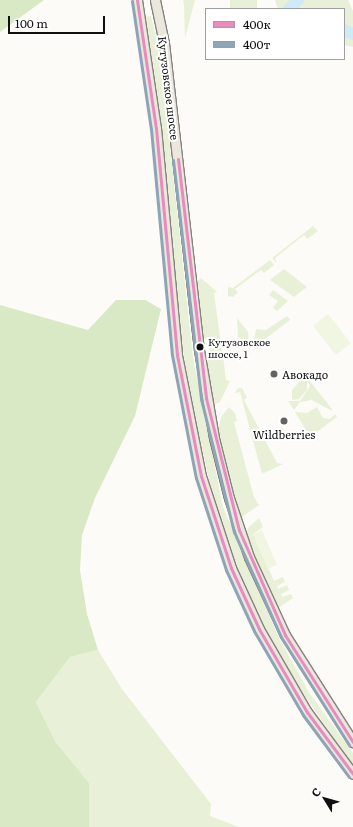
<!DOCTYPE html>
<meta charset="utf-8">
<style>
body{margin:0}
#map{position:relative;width:353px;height:827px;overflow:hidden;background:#fcfbf7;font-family:Literata,serif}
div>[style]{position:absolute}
.green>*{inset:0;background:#e8f1d7;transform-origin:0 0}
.forest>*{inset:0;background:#d9e9c5}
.pitch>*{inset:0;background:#f0f6e1;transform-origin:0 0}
.river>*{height:12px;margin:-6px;padding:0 6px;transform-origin:6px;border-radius:6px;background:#cdeaf6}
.roads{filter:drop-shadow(1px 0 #848381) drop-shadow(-1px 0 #848381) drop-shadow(0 1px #848381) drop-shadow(0 -1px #848381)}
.primary>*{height:9px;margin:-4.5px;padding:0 4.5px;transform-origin:4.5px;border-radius:4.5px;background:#ece7dc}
.bus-1>*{height:3px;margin:-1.5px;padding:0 1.5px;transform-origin:1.5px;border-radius:1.5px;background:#e78cbf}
.bus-2>*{height:3px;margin:-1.5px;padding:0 1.5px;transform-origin:1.5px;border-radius:1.5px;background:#8da6b7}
.dots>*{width:11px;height:11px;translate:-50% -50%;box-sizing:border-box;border:2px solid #fff;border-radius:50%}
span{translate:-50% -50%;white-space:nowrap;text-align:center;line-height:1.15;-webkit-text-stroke:4px #fff;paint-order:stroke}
.bus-label{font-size:10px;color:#101010}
.left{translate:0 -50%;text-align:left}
.street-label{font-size:11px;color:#101010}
.poi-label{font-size:11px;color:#101010}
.legend{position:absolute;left:205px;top:8px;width:140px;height:52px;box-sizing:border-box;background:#fff;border:1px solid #9f9f9f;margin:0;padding:5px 7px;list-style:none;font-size:12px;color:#101010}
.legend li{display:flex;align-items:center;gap:8px;height:20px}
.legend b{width:20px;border:1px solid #9f9f9f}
.north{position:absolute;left:305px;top:779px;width:40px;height:40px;-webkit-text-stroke:3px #fff;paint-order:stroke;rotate:307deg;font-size:11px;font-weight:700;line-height:16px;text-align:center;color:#101010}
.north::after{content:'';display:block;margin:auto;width:14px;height:18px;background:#101010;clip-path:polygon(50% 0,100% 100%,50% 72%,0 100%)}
.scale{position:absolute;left:8px;top:16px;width:97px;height:18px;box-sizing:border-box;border:2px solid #101010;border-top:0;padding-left:5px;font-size:12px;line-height:14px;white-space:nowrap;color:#101010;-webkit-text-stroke:3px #fff;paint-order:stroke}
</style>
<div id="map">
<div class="green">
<div style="clip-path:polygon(183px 0,195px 0,185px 38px,184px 5px)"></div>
<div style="left:230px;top:0;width:27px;height:9px"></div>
<div style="clip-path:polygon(275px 0,348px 0,353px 11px,353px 47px,344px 45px,344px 9px,278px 9px)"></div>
<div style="clip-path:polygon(151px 16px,160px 54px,193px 358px,223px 507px,278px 636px,310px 694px,353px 753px,353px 767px,283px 663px,239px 578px,218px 522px,187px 379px,177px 302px,153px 64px,145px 17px)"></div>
<div style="clip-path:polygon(313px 226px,318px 231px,307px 239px,304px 235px,275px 258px,277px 263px,272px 258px)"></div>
<div style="clip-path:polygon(270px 260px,274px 265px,264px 273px,261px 270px,235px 289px,238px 293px,233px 297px,228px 296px,228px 287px,233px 288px)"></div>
<div style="clip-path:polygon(284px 269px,307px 287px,294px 297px,270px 280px)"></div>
<div style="clip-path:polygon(201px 278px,217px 292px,214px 293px,222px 352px,210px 354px,209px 345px,206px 338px,202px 339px,196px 282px)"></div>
<div style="clip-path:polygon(273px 290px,288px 301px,277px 311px,273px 308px,278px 301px,269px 295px)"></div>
<div style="clip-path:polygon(287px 316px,290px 320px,253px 348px,256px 329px,266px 330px)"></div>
<div style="clip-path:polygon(237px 318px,248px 332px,249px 347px,238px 337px)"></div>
<div style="clip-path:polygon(223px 356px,226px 380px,230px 381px,220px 402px,215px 404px,211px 402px,207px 359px)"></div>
<div style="clip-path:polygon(304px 375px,305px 375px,309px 380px,332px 409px,332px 411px,312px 400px,300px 402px,294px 410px,288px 401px,300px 401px,310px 386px,306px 378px,292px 382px)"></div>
<div style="clip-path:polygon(300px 381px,307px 381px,307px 390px,299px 399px,292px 400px,292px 390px)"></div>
<div style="clip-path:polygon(238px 388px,242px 388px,247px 398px,244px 400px,277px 463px,283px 464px,262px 474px,240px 392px,235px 393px)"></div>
<div style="clip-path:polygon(229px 407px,235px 413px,237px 421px,234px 422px,254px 497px,259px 505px,242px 517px,238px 515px,217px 436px,221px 417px)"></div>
<div style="clip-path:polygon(317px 407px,323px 418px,330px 419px,335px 414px,337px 417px,310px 437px,295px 412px,307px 413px)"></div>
<div style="clip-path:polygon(259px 518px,263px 527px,253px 534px,274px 581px,283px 577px,285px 582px,277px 586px,278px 589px,287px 585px,289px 590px,281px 594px,282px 597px,291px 594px,293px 598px,277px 609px,246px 538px,248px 528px)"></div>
<div style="clip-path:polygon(98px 650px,122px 689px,211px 804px,210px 816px,239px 827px,89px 827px,89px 783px,55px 741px,36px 702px,70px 657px)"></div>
</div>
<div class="forest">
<div style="clip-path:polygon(0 0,44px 0,0 32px)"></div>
<div style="clip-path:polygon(116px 300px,145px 300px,161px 309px,135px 416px,95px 498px,82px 535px,80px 570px,87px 614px,98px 650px,70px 657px,36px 702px,55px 741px,89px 783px,89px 827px,0 827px,0 305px,88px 330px)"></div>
</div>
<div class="pitch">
<div style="left:328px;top:314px;width:37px;height:19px;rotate:52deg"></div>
<div style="left:262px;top:530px;width:38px;height:10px;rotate:67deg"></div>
</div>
<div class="river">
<div style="left:289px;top:9px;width:13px;rotate:-45deg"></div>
<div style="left:344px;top:30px;width:10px;rotate:24deg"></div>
</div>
<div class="roads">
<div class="primary">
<div style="left:137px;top:0;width:129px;rotate:81.6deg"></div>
<div style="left:156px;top:128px;width:228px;rotate:84.7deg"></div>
<div style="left:177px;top:355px;width:123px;rotate:78.8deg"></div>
<div style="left:201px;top:476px;width:97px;rotate:71.9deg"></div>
<div style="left:231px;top:568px;width:67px;rotate:65.3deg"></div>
<div style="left:259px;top:629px;width:96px;rotate:60deg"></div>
<div style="left:307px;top:712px;width:77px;rotate:53.4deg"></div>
<div style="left:155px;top:0;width:44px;rotate:78.2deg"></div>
<div style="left:164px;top:43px;width:309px;rotate:83.5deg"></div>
<div style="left:199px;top:350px;width:89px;rotate:80.3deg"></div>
<div style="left:214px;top:438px;width:62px;rotate:76deg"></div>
<div style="left:229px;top:498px;width:62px;rotate:71.3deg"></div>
<div style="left:249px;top:557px;width:86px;rotate:65.2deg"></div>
<div style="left:285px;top:635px;width:127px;rotate:57.6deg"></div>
</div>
</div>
<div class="bus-1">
<div style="left:137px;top:0;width:129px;rotate:81.6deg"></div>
<div style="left:156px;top:128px;width:228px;rotate:84.7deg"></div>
<div style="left:177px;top:355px;width:123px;rotate:78.8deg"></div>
<div style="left:201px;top:476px;width:97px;rotate:71.9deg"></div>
<div style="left:231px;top:568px;width:67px;rotate:65.3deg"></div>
<div style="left:259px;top:629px;width:96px;rotate:60deg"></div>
<div style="left:307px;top:712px;width:77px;rotate:53.4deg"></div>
<div style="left:178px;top:159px;width:241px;rotate:83.3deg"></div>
<div style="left:206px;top:398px;width:136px;rotate:76deg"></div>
<div style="left:239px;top:530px;width:115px;rotate:66.3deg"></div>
<div style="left:285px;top:635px;width:127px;rotate:57.6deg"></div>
</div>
<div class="bus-2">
<div style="left:132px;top:1px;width:129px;rotate:81.6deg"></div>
<div style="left:151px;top:129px;width:227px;rotate:84.7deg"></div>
<div style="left:172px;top:355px;width:125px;rotate:79deg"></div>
<div style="left:196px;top:478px;width:97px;rotate:71.9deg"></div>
<div style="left:226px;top:570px;width:67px;rotate:65.3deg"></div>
<div style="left:254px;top:631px;width:97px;rotate:59.7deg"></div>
<div style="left:303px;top:715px;width:77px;rotate:53.4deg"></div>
<div style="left:173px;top:160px;width:241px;rotate:83.3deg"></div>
<div style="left:201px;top:399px;width:137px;rotate:76.1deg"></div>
<div style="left:234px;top:532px;width:115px;rotate:65.9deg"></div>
<div style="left:281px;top:637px;width:128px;rotate:57.8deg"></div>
</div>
<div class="dots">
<div style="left:200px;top:347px;background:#101010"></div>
<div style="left:274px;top:374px;background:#636261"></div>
<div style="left:284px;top:421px;background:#636261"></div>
</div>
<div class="bus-label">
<span class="left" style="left:208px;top:347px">Кутузовское<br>шоссе, 1</span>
</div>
<div class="street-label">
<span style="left:169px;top:88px;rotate:83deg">Кутузовское шоссе</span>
</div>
<div class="poi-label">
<span class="left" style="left:282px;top:374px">Авокадо</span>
<span style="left:284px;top:434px">Wildberries</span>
</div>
<ul class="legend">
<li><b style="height:5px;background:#e78cbf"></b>400к</li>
<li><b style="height:5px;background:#8da6b7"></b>400т</li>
</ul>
<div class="north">С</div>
<div class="scale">100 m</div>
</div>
